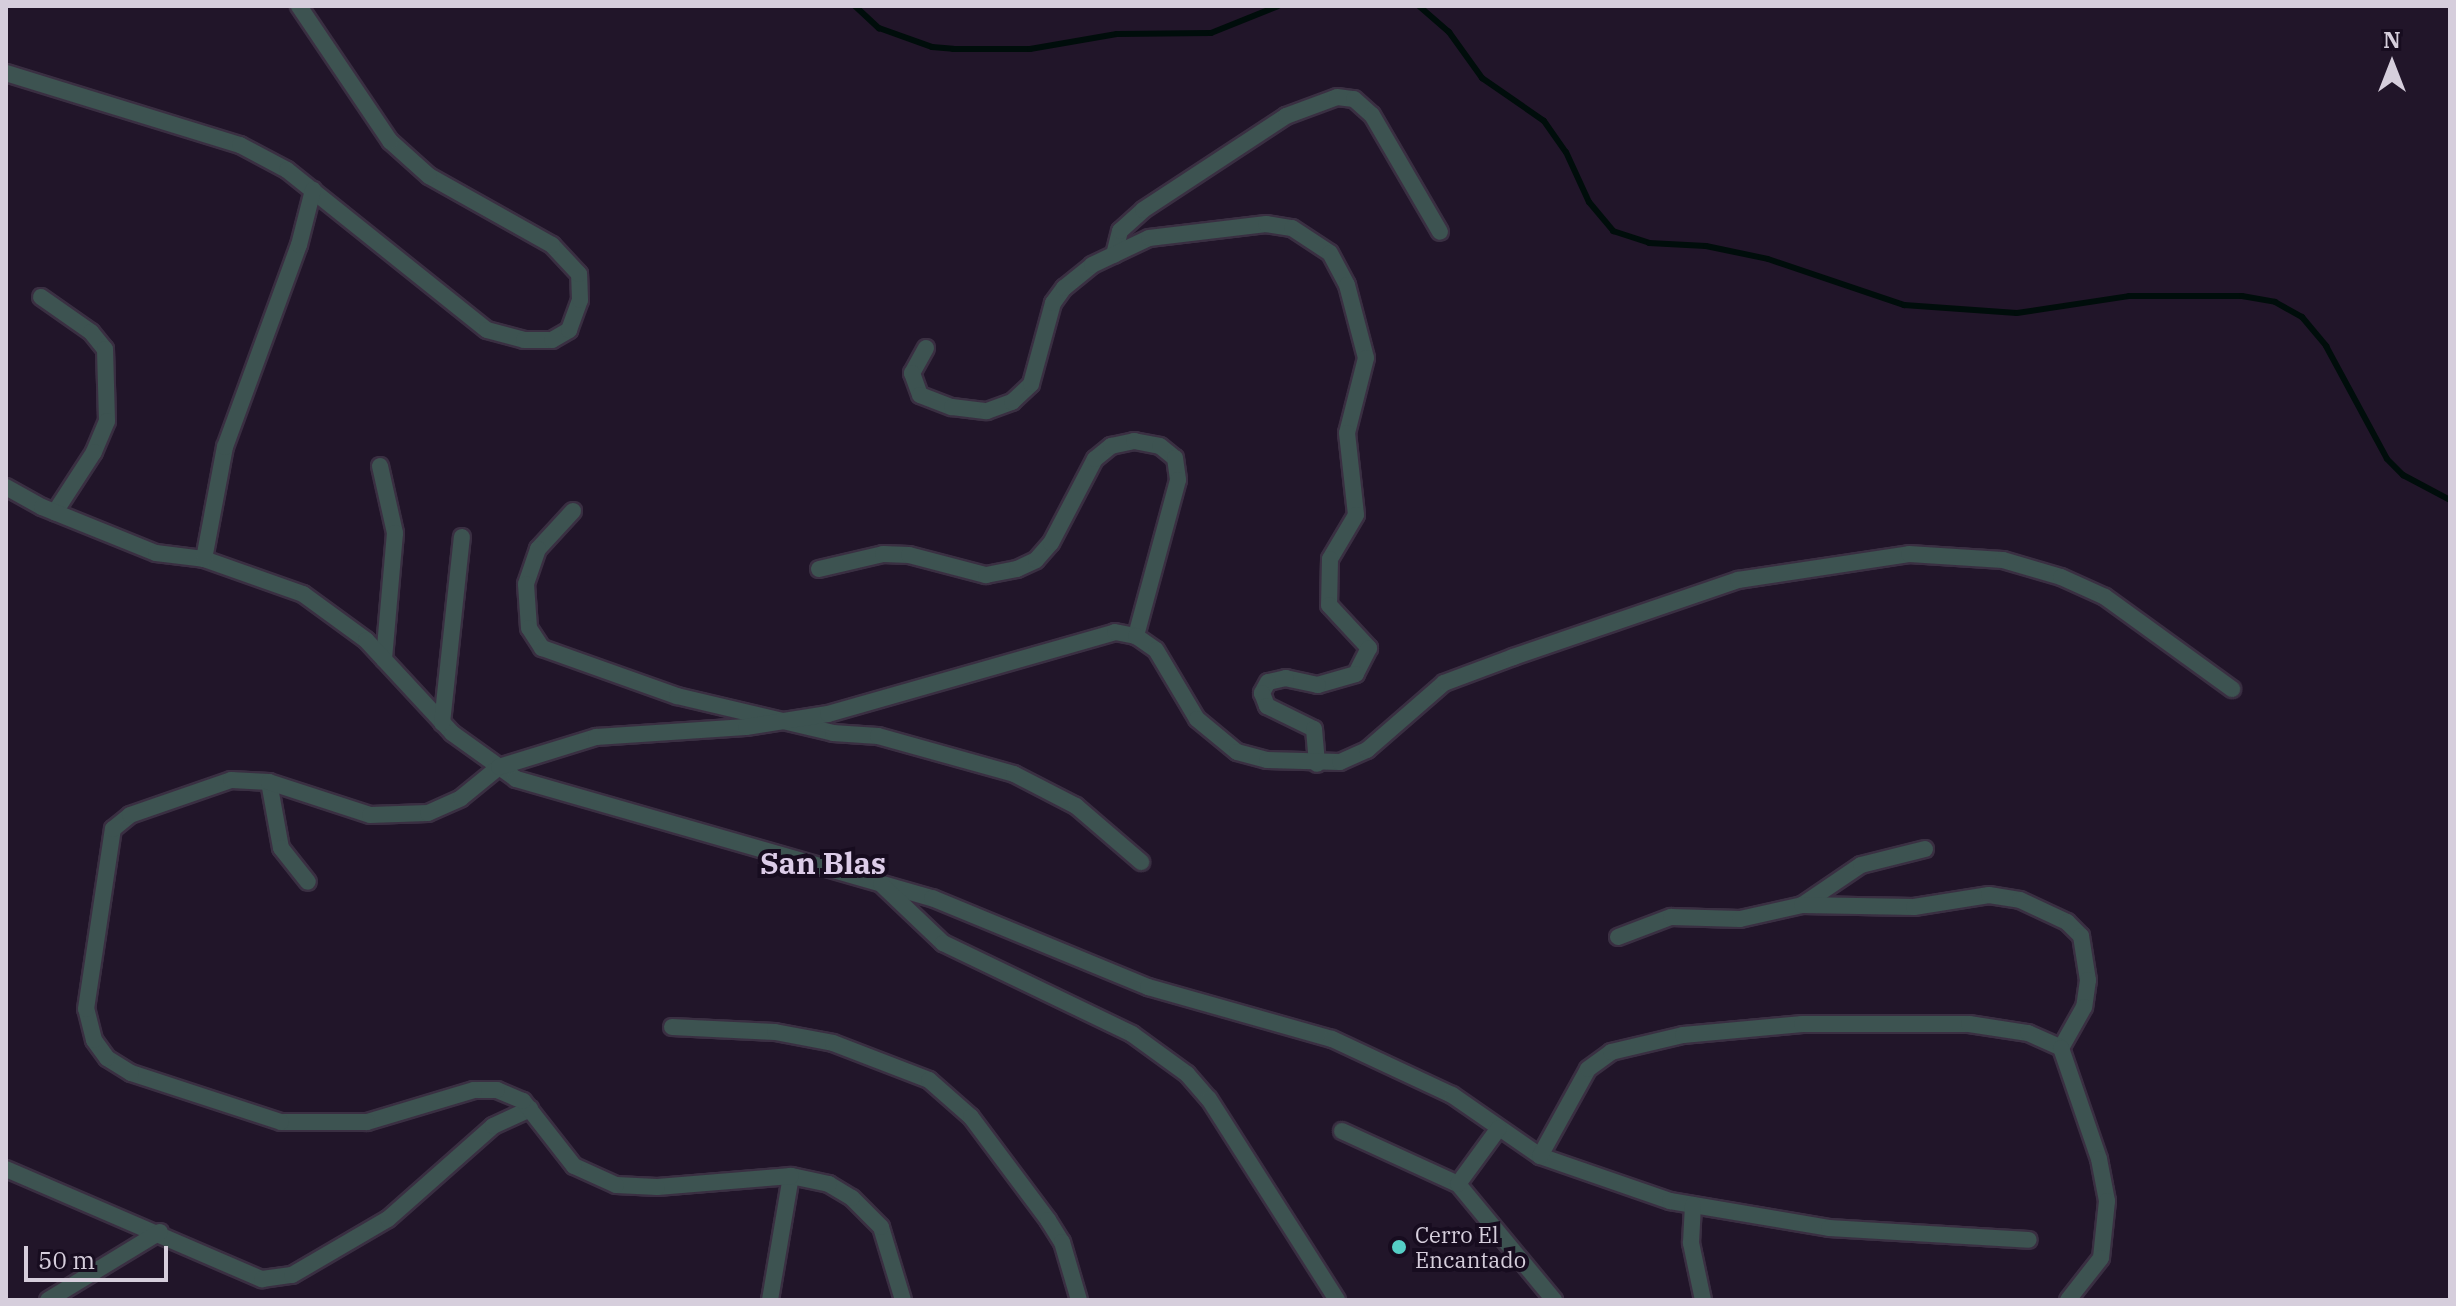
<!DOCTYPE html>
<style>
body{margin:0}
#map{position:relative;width:2456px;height:1306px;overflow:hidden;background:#211529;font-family:"IBM Plex Serif",serif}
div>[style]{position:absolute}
.stream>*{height:6px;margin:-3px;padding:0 3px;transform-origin:3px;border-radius:3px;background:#000d0b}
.roads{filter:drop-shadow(2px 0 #3a2f42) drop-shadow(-2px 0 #3a2f42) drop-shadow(0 2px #3a2f42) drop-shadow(0 -2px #3a2f42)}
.minor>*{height:16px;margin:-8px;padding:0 8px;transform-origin:8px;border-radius:8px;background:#3d5351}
.dots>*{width:22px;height:22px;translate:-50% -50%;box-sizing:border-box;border:4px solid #170c1f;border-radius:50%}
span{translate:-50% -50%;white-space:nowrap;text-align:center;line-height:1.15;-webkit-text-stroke:8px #170c1f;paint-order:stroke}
.poi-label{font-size:22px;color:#d6cedc}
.left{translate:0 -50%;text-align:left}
.district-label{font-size:30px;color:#dccce8;font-weight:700}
.frame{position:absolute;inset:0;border:8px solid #d6cedc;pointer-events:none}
.north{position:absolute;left:2352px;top:24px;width:80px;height:80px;-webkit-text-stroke:6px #170c1f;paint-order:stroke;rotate:0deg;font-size:22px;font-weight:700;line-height:32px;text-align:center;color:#d6cedc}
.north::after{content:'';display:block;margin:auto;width:28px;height:36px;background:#d6cedc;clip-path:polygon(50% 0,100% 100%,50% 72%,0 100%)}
.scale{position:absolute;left:24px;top:1246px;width:144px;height:36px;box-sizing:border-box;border:4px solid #d6cedc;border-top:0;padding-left:10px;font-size:24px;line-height:28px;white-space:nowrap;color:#d6cedc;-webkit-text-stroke:6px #170c1f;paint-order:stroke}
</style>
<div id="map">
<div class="stream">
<div style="left:855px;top:6px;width:33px;rotate:43deg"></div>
<div style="left:879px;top:28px;width:56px;rotate:19.7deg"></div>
<div style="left:932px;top:47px;width:21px;rotate:5deg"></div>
<div style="left:953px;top:49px;width:77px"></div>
<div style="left:1030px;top:49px;width:88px;rotate:-9.8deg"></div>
<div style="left:1117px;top:34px;width:94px;rotate:-0.6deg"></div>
<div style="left:1211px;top:33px;width:72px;rotate:-21.9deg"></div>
<div style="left:1419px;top:6px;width:40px;rotate:41deg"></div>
<div style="left:1449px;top:32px;width:57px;rotate:54.3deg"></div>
<div style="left:1482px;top:78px;width:75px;rotate:34.7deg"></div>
<div style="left:1544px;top:121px;width:38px;rotate:55deg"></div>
<div style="left:1566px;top:152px;width:55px;rotate:65.3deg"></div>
<div style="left:1589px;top:202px;width:38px;rotate:50deg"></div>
<div style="left:1613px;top:231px;width:38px;rotate:18deg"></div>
<div style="left:1649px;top:243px;width:57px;rotate:3deg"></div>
<div style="left:1706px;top:246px;width:63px;rotate:11.8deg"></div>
<div style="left:1768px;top:259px;width:144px;rotate:18.7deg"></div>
<div style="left:1904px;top:305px;width:113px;rotate:4deg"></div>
<div style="left:2017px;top:313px;width:113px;rotate:-8.6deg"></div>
<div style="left:2129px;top:296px;width:113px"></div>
<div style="left:2242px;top:296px;width:34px;rotate:10deg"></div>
<div style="left:2275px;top:302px;width:31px;rotate:29deg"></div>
<div style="left:2302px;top:317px;width:38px;rotate:50deg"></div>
<div style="left:2326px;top:346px;width:128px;rotate:61.6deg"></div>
<div style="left:2387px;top:459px;width:23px;rotate:45deg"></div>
<div style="left:2403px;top:475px;width:53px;rotate:28deg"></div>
</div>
<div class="roads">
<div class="minor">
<div style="left:6px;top:73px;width:245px;rotate:17.1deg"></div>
<div style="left:240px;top:145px;width:53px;rotate:28deg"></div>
<div style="left:287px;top:170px;width:256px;rotate:38.7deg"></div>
<div style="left:487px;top:330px;width:38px;rotate:15deg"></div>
<div style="left:524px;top:340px;width:28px"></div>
<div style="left:552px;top:340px;width:20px;rotate:-30deg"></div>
<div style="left:569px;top:330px;width:32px;rotate:-70deg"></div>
<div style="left:580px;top:300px;width:26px;rotate:-92deg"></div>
<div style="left:579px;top:274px;width:40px;rotate:-133deg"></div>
<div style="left:552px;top:245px;width:141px;rotate:-150.7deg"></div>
<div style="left:429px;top:176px;width:52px;rotate:-138.1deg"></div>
<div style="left:390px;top:141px;width:163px;rotate:-124deg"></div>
<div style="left:1114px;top:255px;width:25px;rotate:-76deg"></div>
<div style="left:1120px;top:231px;width:31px;rotate:-42deg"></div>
<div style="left:1143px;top:210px;width:171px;rotate:-33.3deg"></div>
<div style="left:1286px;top:116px;width:54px;rotate:-20.4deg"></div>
<div style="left:1337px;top:97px;width:17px;rotate:7deg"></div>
<div style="left:1354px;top:99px;width:24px;rotate:42deg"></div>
<div style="left:1372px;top:115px;width:135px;rotate:59.8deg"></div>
<div style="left:41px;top:297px;width:61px;rotate:35deg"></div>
<div style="left:91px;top:332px;width:22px;rotate:51deg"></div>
<div style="left:105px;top:349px;width:72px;rotate:88.4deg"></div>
<div style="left:107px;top:421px;width:34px;rotate:113deg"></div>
<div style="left:94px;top:452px;width:72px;rotate:123deg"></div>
<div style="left:926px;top:348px;width:29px;rotate:119deg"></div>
<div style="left:912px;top:373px;width:23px;rotate:70deg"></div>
<div style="left:920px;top:395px;width:34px;rotate:21deg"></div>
<div style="left:952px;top:407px;width:35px;rotate:7deg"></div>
<div style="left:987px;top:411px;width:27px;rotate:-20deg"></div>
<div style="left:1012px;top:402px;width:26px;rotate:-43deg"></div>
<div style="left:1031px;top:384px;width:84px;rotate:-74.8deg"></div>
<div style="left:1053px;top:303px;width:19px;rotate:-54deg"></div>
<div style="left:1064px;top:288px;width:36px;rotate:-39deg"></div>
<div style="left:1092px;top:265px;width:63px;rotate:-25.3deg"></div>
<div style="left:1149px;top:238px;width:118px;rotate:-6.8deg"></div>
<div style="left:1266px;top:224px;width:26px;rotate:9deg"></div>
<div style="left:1292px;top:228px;width:45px;rotate:33.3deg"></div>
<div style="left:1330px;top:253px;width:36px;rotate:62deg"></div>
<div style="left:1347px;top:285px;width:75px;rotate:75.4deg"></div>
<div style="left:1366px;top:358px;width:77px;rotate:104.2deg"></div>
<div style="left:1347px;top:433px;width:82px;rotate:83.7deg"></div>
<div style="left:1356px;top:515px;width:51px;rotate:120.6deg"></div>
<div style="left:1330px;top:559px;width:46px;rotate:91.2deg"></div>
<div style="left:1329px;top:605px;width:59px;rotate:47.1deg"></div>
<div style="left:1369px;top:648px;width:29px;rotate:117deg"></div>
<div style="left:1356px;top:674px;width:40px;rotate:164deg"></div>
<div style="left:1318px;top:685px;width:33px;rotate:-168deg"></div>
<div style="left:1286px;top:678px;width:18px;rotate:167deg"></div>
<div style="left:1268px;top:682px;width:13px;rotate:119deg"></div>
<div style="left:1262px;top:693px;width:14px;rotate:69deg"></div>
<div style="left:1267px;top:706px;width:52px;rotate:26.1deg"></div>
<div style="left:1314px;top:729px;width:35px;rotate:85deg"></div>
<div style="left:380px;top:466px;width:69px;rotate:77.4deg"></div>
<div style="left:395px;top:533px;width:127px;rotate:95deg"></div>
<div style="left:6px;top:487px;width:41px;rotate:29.1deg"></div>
<div style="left:42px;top:507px;width:123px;rotate:22deg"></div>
<div style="left:156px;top:553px;width:48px;rotate:7.1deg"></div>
<div style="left:204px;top:559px;width:105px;rotate:19.5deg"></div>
<div style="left:303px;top:594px;width:78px;rotate:36.1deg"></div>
<div style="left:366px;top:640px;width:127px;rotate:47.2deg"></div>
<div style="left:452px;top:733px;width:79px;rotate:35.7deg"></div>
<div style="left:516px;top:779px;width:433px;rotate:16deg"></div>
<div style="left:932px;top:898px;width:234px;rotate:22.4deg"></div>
<div style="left:1148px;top:987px;width:191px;rotate:15.8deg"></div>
<div style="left:1332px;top:1039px;width:132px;rotate:25deg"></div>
<div style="left:1452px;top:1095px;width:107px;rotate:34.7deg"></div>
<div style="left:1540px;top:1156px;width:138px;rotate:19.1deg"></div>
<div style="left:1670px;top:1201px;width:161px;rotate:9.6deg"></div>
<div style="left:1829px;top:1228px;width:200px;rotate:3.4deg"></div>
<div style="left:573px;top:511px;width:52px;rotate:132.6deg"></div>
<div style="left:538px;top:549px;width:37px;rotate:109deg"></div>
<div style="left:526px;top:584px;width:44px;rotate:86.1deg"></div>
<div style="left:529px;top:628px;width:24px;rotate:57deg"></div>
<div style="left:542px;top:648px;width:143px;rotate:19.6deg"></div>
<div style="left:677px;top:696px;width:160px;rotate:13.3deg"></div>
<div style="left:833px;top:733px;width:45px;rotate:3.8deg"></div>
<div style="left:878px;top:736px;width:141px;rotate:15.6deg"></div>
<div style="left:1014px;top:774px;width:70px;rotate:27.3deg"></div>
<div style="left:1076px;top:806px;width:86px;rotate:40.7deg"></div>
<div style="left:204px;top:559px;width:114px;rotate:-79.4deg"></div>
<div style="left:225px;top:447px;width:215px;rotate:-69.9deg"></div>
<div style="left:299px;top:245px;width:57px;rotate:-75.7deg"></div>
<div style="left:819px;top:569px;width:66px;rotate:-13.2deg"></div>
<div style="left:883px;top:554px;width:26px;rotate:2deg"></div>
<div style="left:909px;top:555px;width:80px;rotate:14.6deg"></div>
<div style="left:986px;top:575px;width:32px;rotate:-11deg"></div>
<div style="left:1017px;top:569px;width:21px;rotate:-25deg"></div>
<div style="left:1036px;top:560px;width:23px;rotate:-49deg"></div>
<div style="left:1051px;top:543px;width:95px;rotate:-62.4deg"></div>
<div style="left:1095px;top:459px;width:21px;rotate:-39deg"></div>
<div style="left:1111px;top:446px;width:24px;rotate:-12deg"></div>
<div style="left:1134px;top:441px;width:26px;rotate:11deg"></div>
<div style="left:1160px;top:446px;width:19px;rotate:39deg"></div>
<div style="left:1175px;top:458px;width:22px;rotate:82deg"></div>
<div style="left:1178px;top:480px;width:162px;rotate:105.1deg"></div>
<div style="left:442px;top:723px;width:187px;rotate:-83.9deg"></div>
<div style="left:269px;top:782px;width:67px;rotate:79.7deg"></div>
<div style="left:281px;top:848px;width:43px;rotate:51.5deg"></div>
<div style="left:881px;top:884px;width:86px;rotate:43.6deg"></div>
<div style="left:943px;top:943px;width:210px;rotate:25.7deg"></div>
<div style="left:1132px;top:1034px;width:68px;rotate:36deg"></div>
<div style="left:1187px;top:1074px;width:33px;rotate:49deg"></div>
<div style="left:1209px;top:1099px;width:238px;rotate:57.5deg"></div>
<div style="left:1802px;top:905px;width:71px;rotate:-34.1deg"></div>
<div style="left:1861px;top:865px;width:66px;rotate:-14deg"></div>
<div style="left:1618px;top:937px;width:57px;rotate:-20.7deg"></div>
<div style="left:1671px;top:917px;width:69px;rotate:1.7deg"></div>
<div style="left:1740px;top:919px;width:64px;rotate:-12.7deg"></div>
<div style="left:1802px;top:905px;width:112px;rotate:1deg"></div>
<div style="left:1914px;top:907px;width:76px;rotate:-9.1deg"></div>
<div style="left:1989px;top:895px;width:31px;rotate:9deg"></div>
<div style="left:2020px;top:900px;width:52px;rotate:25.1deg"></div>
<div style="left:2067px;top:922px;width:20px;rotate:45deg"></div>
<div style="left:2081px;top:936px;width:45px;rotate:81deg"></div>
<div style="left:2088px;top:980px;width:27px;rotate:98deg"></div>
<div style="left:2084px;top:1007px;width:47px;rotate:119.3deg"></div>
<div style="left:672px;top:1027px;width:103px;rotate:2.8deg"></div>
<div style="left:775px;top:1032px;width:59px;rotate:10.7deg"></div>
<div style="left:833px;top:1043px;width:103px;rotate:21.1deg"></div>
<div style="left:929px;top:1080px;width:56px;rotate:41.4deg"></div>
<div style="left:971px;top:1117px;width:129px;rotate:53.2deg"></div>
<div style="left:1048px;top:1220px;width:26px;rotate:58deg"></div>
<div style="left:1062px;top:1242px;width:60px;rotate:73.7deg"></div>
<div style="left:1342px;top:1131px;width:128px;rotate:24.6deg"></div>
<div style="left:1458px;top:1184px;width:151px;rotate:50.4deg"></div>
<div style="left:1540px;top:1156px;width:99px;rotate:-61.1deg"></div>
<div style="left:1588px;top:1069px;width:29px;rotate:-36deg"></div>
<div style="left:1611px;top:1052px;width:74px;rotate:-13.3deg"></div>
<div style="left:1683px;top:1035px;width:120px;rotate:-5.3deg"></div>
<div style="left:1802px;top:1024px;width:167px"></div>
<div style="left:1969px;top:1024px;width:60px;rotate:8.7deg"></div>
<div style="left:2028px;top:1033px;width:36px;rotate:24deg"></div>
<div style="left:2061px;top:1048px;width:117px;rotate:71.1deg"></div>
<div style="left:2099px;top:1159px;width:43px;rotate:79.2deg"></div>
<div style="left:2107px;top:1201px;width:57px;rotate:96deg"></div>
<div style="left:2101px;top:1258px;width:53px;rotate:128.2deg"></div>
<div style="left:6px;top:1169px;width:279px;rotate:23.3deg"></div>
<div style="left:262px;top:1279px;width:30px;rotate:-8deg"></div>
<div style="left:292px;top:1275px;width:111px;rotate:-30.3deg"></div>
<div style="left:388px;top:1219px;width:140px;rotate:-41.5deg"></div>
<div style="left:493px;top:1126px;width:41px;rotate:-24.7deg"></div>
<div style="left:1458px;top:1184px;width:69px;rotate:-53.8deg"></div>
<div style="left:1693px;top:1205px;width:38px;rotate:93deg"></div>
<div style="left:1691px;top:1243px;width:58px;rotate:78.1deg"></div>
<div style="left:48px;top:1300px;width:131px;rotate:-31.3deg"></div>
<div style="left:770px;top:1300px;width:126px;rotate:-80.4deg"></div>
<div style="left:903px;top:1300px;width:76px;rotate:-106.8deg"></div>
<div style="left:881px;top:1227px;width:41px;rotate:-135deg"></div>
<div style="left:852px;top:1198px;width:27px;rotate:-149deg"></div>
<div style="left:829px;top:1184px;width:39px;rotate:-168deg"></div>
<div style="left:791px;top:1176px;width:134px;rotate:175.3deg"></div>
<div style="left:657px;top:1187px;width:41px;rotate:-177.2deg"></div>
<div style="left:616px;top:1185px;width:46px;rotate:-155.7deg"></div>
<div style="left:574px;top:1166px;width:83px;rotate:-128.1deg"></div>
<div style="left:523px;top:1101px;width:28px;rotate:-157deg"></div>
<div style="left:497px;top:1090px;width:23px;rotate:180deg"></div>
<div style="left:474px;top:1090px;width:112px;rotate:163.3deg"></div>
<div style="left:367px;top:1122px;width:86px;rotate:180deg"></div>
<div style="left:281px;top:1122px;width:158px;rotate:-161.9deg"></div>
<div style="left:131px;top:1073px;width:28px;rotate:-148deg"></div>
<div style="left:107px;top:1058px;width:22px;rotate:-126deg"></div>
<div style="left:94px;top:1040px;width:32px;rotate:-104deg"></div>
<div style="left:86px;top:1009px;width:182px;rotate:-81.5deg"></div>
<div style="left:113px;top:829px;width:22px;rotate:-39deg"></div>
<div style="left:130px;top:815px;width:107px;rotate:-19.1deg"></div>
<div style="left:231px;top:780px;width:38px;rotate:3deg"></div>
<div style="left:269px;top:782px;width:106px;rotate:18.1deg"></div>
<div style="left:370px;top:815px;width:58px;rotate:-2deg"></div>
<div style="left:428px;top:813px;width:36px;rotate:-24deg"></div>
<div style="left:461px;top:798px;width:49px;rotate:-39.2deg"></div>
<div style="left:499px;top:767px;width:102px;rotate:-17.2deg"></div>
<div style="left:596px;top:737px;width:150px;rotate:-3.8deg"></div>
<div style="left:746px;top:727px;width:83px;rotate:-9deg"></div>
<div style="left:828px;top:714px;width:298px;rotate:-15.9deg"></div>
<div style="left:1115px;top:632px;width:21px;rotate:11deg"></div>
<div style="left:1136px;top:636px;width:24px;rotate:35deg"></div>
<div style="left:1156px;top:650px;width:80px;rotate:59.3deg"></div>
<div style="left:1197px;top:719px;width:52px;rotate:39.5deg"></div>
<div style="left:1237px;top:752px;width:31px;rotate:15deg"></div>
<div style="left:1267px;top:760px;width:73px;rotate:1.6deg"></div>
<div style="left:1340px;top:762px;width:30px;rotate:-24deg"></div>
<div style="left:1367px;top:750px;width:102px;rotate:-41deg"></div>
<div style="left:1444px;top:683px;width:74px;rotate:-20.6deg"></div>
<div style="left:1513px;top:657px;width:238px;rotate:-18.9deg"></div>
<div style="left:1738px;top:580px;width:173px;rotate:-8.6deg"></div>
<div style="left:1909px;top:554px;width:94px;rotate:3.7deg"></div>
<div style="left:2003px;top:560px;width:60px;rotate:16.3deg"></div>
<div style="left:2061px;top:577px;width:48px;rotate:24.4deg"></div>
<div style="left:2105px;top:597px;width:157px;rotate:35.9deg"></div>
</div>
</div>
<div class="dots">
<div style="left:1399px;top:1247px;background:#55cec6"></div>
</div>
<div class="poi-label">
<span class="left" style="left:1415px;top:1247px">Cerro El<br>Encantado</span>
</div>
<div class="district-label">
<span style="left:823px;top:863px">San Blas</span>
</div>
<div class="frame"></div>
<div class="north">N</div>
<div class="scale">50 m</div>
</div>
